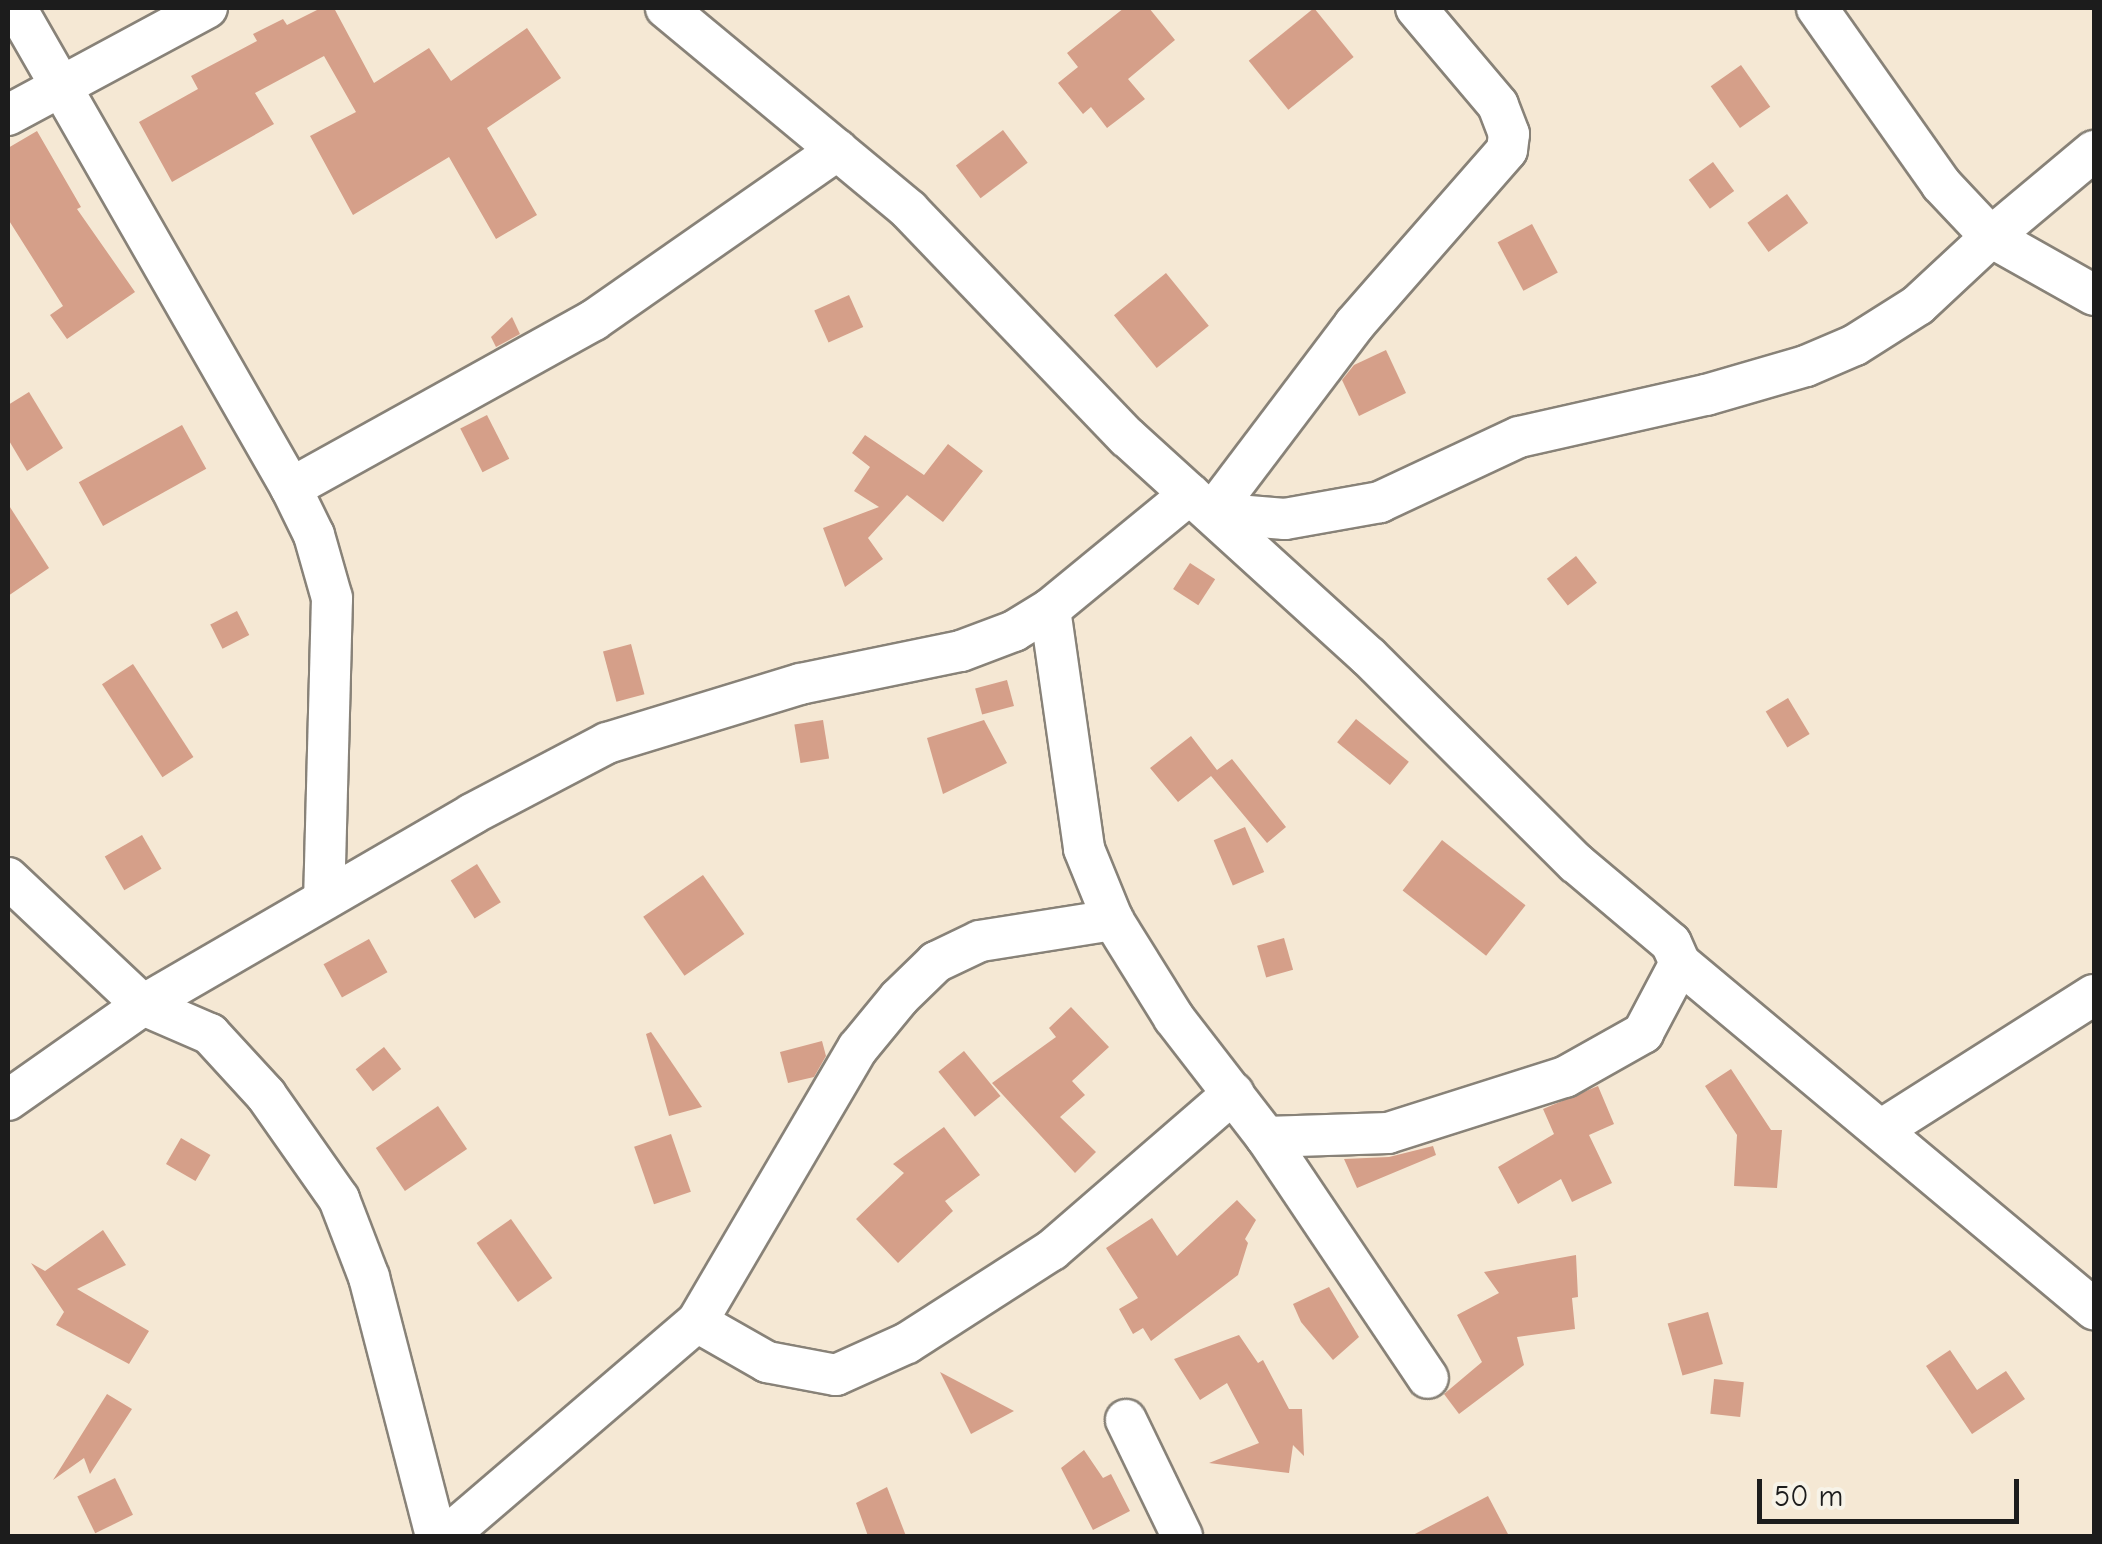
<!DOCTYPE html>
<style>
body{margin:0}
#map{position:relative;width:2102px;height:1544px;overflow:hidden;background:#f5e8d4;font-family:"Comic Neue",sans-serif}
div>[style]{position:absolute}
.building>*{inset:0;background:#d59f89;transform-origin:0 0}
.roads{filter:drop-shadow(2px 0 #888278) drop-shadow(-2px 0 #888278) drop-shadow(0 2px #888278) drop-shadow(0 -2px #888278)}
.street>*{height:40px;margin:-20px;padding:0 20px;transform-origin:20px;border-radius:20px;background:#fff}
span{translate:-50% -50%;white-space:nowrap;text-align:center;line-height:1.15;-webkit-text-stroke:9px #f7f3e8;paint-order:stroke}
.frame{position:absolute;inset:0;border:10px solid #1c1c1c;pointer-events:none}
.scale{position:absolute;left:1757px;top:1479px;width:262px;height:45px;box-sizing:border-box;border:5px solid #1c1c1c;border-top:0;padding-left:12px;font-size:30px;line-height:35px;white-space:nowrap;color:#1c1c1c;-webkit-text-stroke:8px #f7f3e8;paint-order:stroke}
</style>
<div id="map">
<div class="building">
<div style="clip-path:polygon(321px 8px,334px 8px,374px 83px,429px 48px,451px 81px,527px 28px,561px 78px,487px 128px,537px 215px,496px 239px,449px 157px,353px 215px,310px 136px,356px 112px,324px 56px,255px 93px,274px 124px,172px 182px,139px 122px,198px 89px,191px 76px,257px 41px,253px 34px,283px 19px,287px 25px)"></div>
<div style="clip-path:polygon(1124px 8px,1149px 8px,1175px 40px,1128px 79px,1145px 99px,1107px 128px,1091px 107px,1083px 114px,1058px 83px,1078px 67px,1067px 53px)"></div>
<div style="left:1314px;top:8px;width:63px;height:84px;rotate:51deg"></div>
<div style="left:1741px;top:65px;width:51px;height:37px;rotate:55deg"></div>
<div style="left:1003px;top:130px;width:41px;height:59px;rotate:53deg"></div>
<div style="clip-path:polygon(37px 131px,81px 207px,77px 209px,135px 292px,67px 339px,50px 315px,63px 306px,8px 219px,8px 148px)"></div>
<div style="left:1713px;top:162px;width:36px;height:30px;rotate:54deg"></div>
<div style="left:1787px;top:194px;width:36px;height:49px;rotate:54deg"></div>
<div style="left:1532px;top:224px;width:55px;height:39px;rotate:62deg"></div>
<div style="left:1166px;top:273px;width:68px;height:67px;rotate:51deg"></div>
<div style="left:849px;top:295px;width:35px;height:38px;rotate:66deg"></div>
<div style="clip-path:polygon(512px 317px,520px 334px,496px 347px,491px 337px)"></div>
<div style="clip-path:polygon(1386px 350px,1406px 393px,1359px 416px,1342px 380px,1354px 365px)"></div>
<div style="clip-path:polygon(29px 392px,63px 448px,27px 471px,8px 439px,8px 405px)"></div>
<div style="left:487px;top:415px;width:49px;height:30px;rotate:63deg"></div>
<div style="left:182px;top:425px;width:50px;height:118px;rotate:61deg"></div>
<div style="clip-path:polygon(865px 435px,924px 475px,948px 444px,983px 471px,943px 522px,907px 495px,868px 538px,883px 559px,845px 587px,823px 528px,879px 507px,854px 491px,870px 467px,852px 453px)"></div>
<div style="clip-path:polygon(8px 504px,49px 568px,8px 596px)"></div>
<div style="left:1576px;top:556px;width:34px;height:37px;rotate:52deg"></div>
<div style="left:1190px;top:563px;width:30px;height:31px;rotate:33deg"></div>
<div style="left:237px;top:611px;width:27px;height:30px;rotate:63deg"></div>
<div style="left:631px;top:644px;width:52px;height:29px;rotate:75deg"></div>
<div style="left:133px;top:664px;width:111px;height:37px;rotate:57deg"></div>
<div style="left:1007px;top:680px;width:27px;height:33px;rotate:75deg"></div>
<div style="left:1788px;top:698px;width:42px;height:26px;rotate:59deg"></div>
<div style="left:1356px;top:719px;width:68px;height:30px;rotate:39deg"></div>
<div style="left:823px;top:720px;width:39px;height:29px;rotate:81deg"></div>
<div style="clip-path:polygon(984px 720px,1007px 763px,943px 794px,927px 738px)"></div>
<div style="clip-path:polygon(1191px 736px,1217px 770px,1232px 759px,1286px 827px,1267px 843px,1211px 776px,1178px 802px,1150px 768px)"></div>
<div style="left:1245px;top:827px;width:49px;height:34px;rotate:67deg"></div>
<div style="left:142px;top:835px;width:39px;height:43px;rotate:60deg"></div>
<div style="left:1442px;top:840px;width:106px;height:64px;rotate:38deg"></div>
<div style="left:477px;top:864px;width:45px;height:31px;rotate:58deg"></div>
<div style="left:703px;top:875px;width:72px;height:73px;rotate:55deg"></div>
<div style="left:1284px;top:938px;width:33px;height:28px;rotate:74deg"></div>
<div style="left:369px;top:939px;width:38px;height:52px;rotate:61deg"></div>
<div style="clip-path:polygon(1071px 1007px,1109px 1047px,1072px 1081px,1085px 1095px,1060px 1117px,1096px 1152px,1075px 1173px,992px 1083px,1056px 1037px,1049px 1028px)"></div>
<div style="clip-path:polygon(651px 1032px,702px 1107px,669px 1116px,646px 1034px)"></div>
<div style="clip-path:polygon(822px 1041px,826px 1056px,814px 1077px,788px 1083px,780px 1052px)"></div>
<div style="left:384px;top:1047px;width:28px;height:36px;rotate:52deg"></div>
<div style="left:964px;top:1051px;width:58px;height:33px;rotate:51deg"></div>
<div style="clip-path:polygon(1731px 1069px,1771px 1130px,1782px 1130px,1777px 1188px,1734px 1186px,1737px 1135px,1705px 1086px)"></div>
<div style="clip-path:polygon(1598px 1086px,1614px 1124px,1589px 1135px,1612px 1183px,1572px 1202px,1561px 1179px,1518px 1204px,1498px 1167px,1554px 1134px,1543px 1109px)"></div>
<div style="left:438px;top:1106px;width:52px;height:75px;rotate:56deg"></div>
<div style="clip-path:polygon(944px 1127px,980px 1175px,945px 1201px,953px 1211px,898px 1263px,856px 1219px,904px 1173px,893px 1164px)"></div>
<div style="left:671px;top:1134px;width:61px;height:39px;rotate:71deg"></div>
<div style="left:181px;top:1138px;width:34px;height:30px;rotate:30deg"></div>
<div style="clip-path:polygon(1433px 1146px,1436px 1155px,1357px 1188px,1344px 1159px,1389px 1157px)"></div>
<div style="clip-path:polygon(1237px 1200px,1256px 1220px,1245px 1239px,1248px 1243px,1238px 1275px,1151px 1341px,1143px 1328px,1133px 1334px,1119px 1309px,1138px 1298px,1106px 1248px,1152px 1218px,1177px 1256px)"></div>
<div style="left:511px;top:1219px;width:72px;height:42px;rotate:55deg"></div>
<div style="clip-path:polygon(103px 1230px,126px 1265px,77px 1289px,149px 1331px,129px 1364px,56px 1325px,64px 1312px,31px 1263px,45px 1271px)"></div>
<div style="clip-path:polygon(1576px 1255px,1578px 1297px,1572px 1298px,1575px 1329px,1517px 1337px,1524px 1365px,1459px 1414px,1444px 1394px,1482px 1362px,1457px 1315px,1499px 1293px,1484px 1272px)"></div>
<div style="clip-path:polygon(1329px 1287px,1359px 1337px,1333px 1360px,1301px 1322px,1293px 1304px)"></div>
<div style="left:1708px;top:1312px;width:54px;height:42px;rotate:74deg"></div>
<div style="clip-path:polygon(1239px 1335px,1258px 1363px,1263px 1360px,1289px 1409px,1302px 1409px,1304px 1456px,1293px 1445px,1289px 1473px,1209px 1463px,1259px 1443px,1227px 1383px,1200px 1400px,1174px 1359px)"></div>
<div style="clip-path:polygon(1950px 1350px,1977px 1390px,2006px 1371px,2025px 1399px,1972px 1434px,1926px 1366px)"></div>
<div style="clip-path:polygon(940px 1372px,1014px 1411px,971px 1434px)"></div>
<div style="left:1714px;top:1379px;width:30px;height:35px;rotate:6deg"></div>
<div style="clip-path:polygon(107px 1394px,132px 1409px,90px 1474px,84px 1458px,53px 1480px)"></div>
<div style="clip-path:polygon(1084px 1450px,1103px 1478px,1111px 1474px,1130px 1511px,1093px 1530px,1061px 1468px)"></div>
<div style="left:115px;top:1478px;width:41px;height:42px;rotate:64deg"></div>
<div style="clip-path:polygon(887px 1487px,906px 1536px,868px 1536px,856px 1503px)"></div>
<div style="clip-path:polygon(1488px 1496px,1509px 1536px,1411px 1536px)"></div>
</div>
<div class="roads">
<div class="street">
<div style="left:16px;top:8px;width:553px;rotate:60.19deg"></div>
<div style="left:291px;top:488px;width:52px;rotate:63.9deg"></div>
<div style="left:314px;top:535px;width:66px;rotate:74.1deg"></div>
<div style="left:332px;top:598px;width:301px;rotate:91.5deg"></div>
<div style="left:666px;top:8px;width:316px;rotate:39.7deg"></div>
<div style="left:909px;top:210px;width:315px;rotate:46.2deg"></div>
<div style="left:1127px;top:437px;width:327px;rotate:42.3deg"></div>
<div style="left:1369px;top:657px;width:292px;rotate:44.9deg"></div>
<div style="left:1576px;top:863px;width:124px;rotate:40.1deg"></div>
<div style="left:1671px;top:943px;width:22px;rotate:66deg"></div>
<div style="left:1680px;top:963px;width:540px;rotate:39.89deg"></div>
<div style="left:1817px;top:8px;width:215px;rotate:54.8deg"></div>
<div style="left:1941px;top:184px;width:73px;rotate:46.7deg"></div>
<div style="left:1991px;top:237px;width:118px;rotate:29.4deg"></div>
<div style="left:8px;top:115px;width:226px;rotate:-28.3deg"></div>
<div style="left:291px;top:488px;width:346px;rotate:-29deg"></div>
<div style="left:594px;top:320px;width:297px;rotate:-34.9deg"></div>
<div style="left:1212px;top:513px;width:73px;rotate:4.7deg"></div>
<div style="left:1285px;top:519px;width:97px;rotate:-10.1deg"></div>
<div style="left:1380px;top:502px;width:153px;rotate:-25.1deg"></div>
<div style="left:1519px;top:437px;width:192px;rotate:-12.7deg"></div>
<div style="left:1706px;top:395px;width:104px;rotate:-16.2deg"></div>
<div style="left:1806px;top:366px;width:53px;rotate:-23.2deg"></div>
<div style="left:1855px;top:345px;width:75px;rotate:-32.4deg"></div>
<div style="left:1918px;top:305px;width:100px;rotate:-43deg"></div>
<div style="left:1991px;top:237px;width:134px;rotate:-39.9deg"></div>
<div style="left:1212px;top:513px;width:236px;rotate:-52.9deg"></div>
<div style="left:1354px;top:325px;width:232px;rotate:-48.8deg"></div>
<div style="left:1507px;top:150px;width:16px;rotate:-83deg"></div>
<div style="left:1509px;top:134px;width:31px;rotate:-111deg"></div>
<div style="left:1498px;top:105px;width:127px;rotate:-130.2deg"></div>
<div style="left:1050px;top:609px;width:242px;rotate:81.9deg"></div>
<div style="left:1084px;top:849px;width:77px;rotate:67.8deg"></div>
<div style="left:1113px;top:920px;width:115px;rotate:58.1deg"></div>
<div style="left:1174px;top:1018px;width:150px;rotate:52.3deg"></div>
<div style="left:1266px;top:1137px;width:122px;rotate:-1.9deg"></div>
<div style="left:1388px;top:1133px;width:186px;rotate:-17.6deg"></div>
<div style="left:1565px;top:1077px;width:90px;rotate:-29.4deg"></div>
<div style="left:1643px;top:1033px;width:79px;rotate:-62.1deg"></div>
<div style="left:8px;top:878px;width:185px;rotate:43.3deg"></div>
<div style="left:143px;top:1005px;width:73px;rotate:23.4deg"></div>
<div style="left:210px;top:1034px;width:83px;rotate:47.4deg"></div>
<div style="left:266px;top:1095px;width:127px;rotate:54.9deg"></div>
<div style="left:339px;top:1199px;width:84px;rotate:69deg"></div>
<div style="left:369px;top:1277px;width:268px;rotate:75.5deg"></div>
<div style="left:8px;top:1100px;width:165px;rotate:-35.1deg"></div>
<div style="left:143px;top:1005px;width:380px;rotate:-30.1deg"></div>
<div style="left:472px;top:814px;width:153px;rotate:-27.7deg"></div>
<div style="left:607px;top:743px;width:202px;rotate:-17deg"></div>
<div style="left:800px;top:684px;width:164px;rotate:-11.6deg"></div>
<div style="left:961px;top:651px;width:57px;rotate:-20.7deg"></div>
<div style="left:1014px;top:631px;width:42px;rotate:-31.4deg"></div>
<div style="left:1050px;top:609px;width:181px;rotate:-39.4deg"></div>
<div style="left:1881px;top:1130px;width:252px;rotate:-32.4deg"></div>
<div style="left:1266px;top:1137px;width:290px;rotate:56.1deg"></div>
<div style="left:697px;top:1322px;width:81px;rotate:29.7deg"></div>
<div style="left:767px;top:1362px;width:70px;rotate:10.7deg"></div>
<div style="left:836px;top:1375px;width:78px;rotate:-24.3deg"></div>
<div style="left:907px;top:1343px;width:172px;rotate:-32.7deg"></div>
<div style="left:1052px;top:1250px;width:240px;rotate:-40.9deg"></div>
<div style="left:1126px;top:1420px;width:129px;rotate:64.2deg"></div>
<div style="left:447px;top:1536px;width:329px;rotate:-40.6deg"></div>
<div style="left:697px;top:1322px;width:318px;rotate:-59.6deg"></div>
<div style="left:858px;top:1048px;width:65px;rotate:-50.6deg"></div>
<div style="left:899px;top:998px;width:52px;rotate:-44.2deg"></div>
<div style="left:936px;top:962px;width:49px;rotate:-25.5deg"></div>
<div style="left:980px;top:941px;width:135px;rotate:-9deg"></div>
</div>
</div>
<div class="frame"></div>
<div class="scale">50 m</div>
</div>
